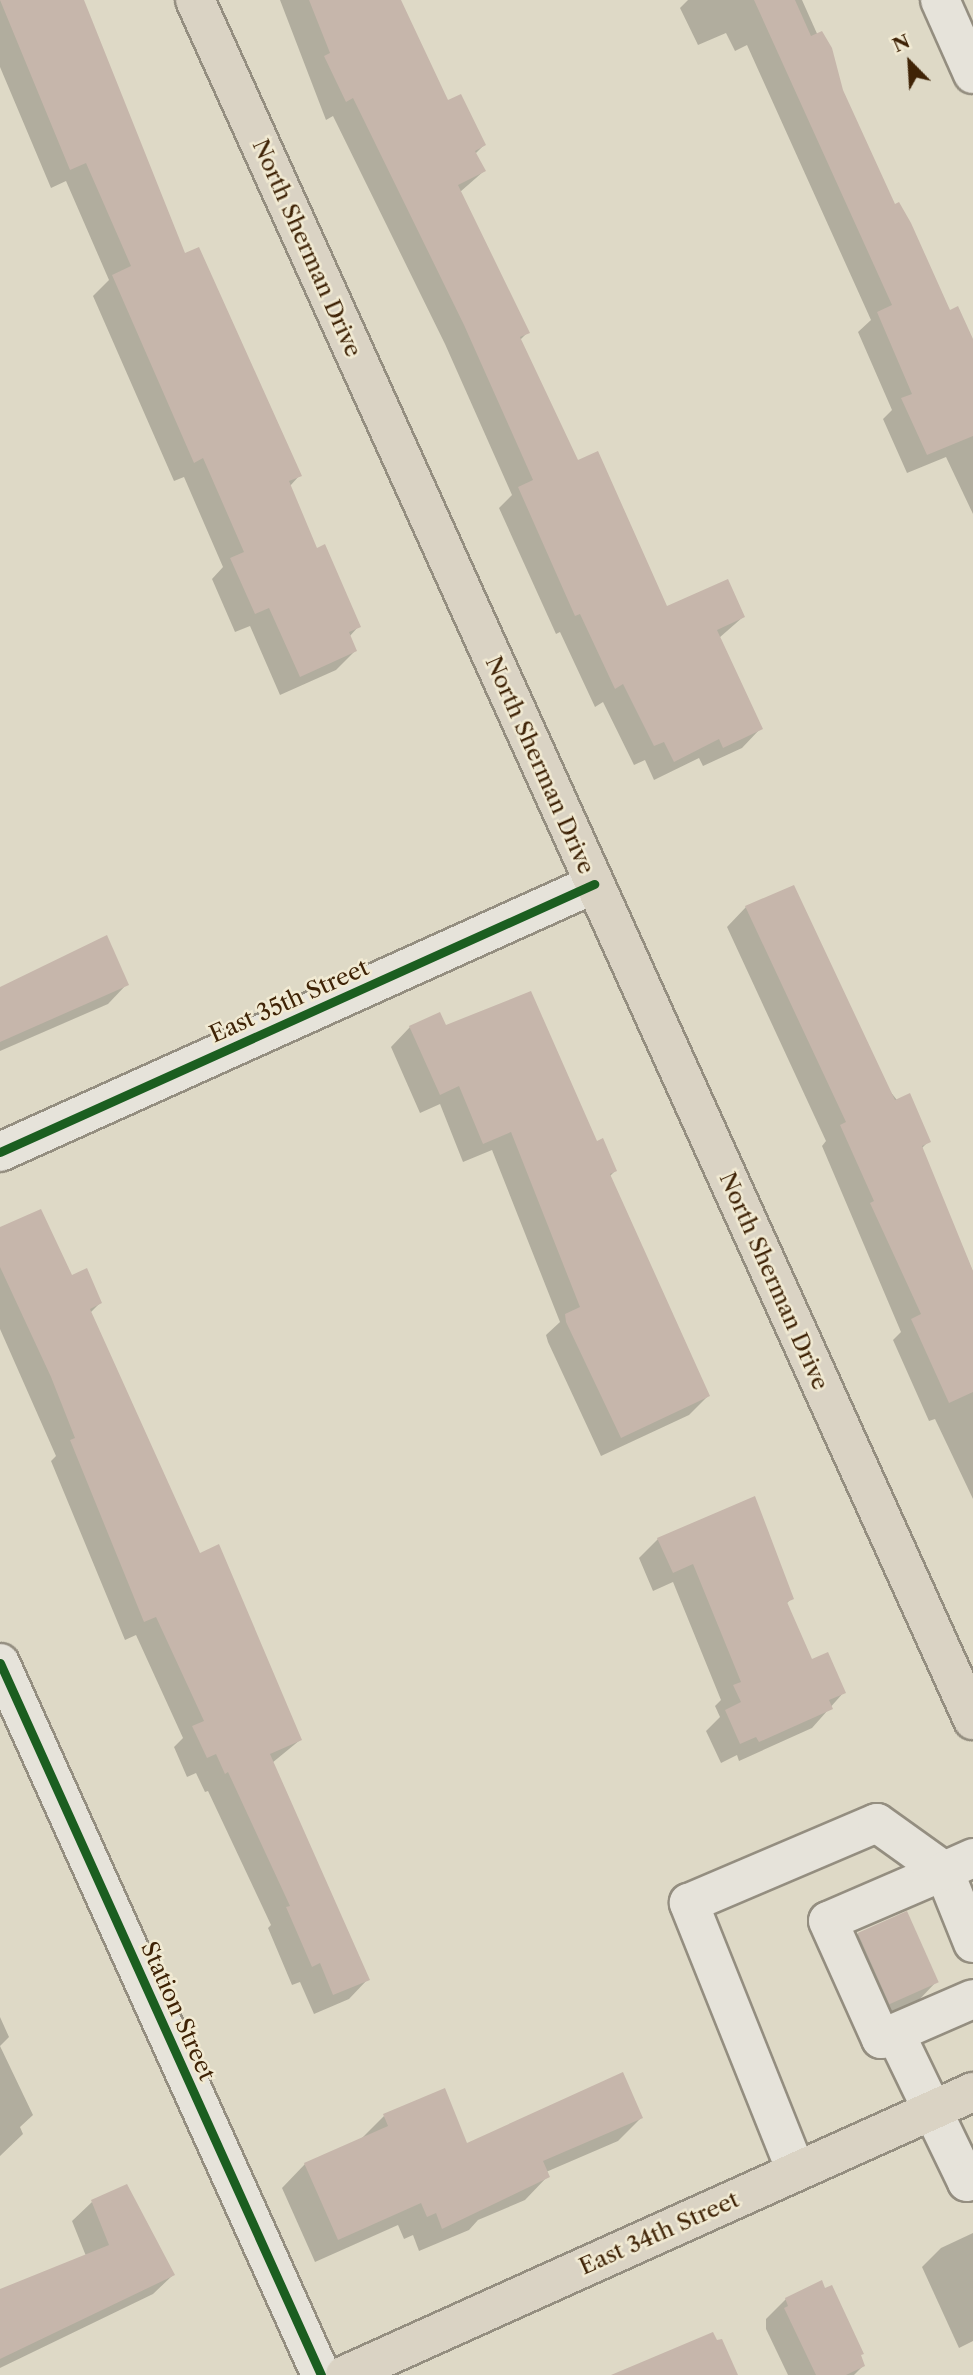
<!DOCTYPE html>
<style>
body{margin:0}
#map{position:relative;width:973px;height:2375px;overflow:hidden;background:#ded9c6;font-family:"Libre Caslon Text",serif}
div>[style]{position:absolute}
.shadow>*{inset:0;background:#0003}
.building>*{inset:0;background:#c6b6ab;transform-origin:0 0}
.roads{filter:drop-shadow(2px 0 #948e80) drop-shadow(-2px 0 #948e80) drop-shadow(0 2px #948e80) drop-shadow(0 -2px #948e80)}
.minor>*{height:38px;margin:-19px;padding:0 19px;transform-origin:19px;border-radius:19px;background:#e6e3da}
.major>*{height:38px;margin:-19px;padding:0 19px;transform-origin:19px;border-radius:19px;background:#dad3c4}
.cycleway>*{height:9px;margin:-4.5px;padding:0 4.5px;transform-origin:4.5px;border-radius:4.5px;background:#1b5e20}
span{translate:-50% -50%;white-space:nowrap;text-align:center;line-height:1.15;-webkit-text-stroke:5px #f1ead3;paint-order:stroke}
.street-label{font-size:23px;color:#3f2306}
.north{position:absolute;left:875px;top:28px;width:70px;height:70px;-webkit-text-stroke:5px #f1ead3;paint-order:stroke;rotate:336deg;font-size:19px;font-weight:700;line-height:28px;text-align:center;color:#3f2306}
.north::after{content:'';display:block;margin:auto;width:24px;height:32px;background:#3f2306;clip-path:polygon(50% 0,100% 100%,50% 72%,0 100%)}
</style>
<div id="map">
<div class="shadow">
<div style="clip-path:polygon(0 0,70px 0,184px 256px,300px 475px,290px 486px,316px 550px,359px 626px,349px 637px,355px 651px,336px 670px,280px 695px,250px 626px,235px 632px,212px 579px,223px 567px,184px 477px,174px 481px,93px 296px,109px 280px,66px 181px,51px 188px,0 67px)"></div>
<div style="clip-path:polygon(280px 0,390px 0,447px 102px,484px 145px,475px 154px,484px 171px,460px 192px,528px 332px,520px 340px,577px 462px,666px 608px,743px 617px,719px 638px,761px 728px,742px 748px,703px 766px,699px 758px,654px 780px,645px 760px,634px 765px,603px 702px,595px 707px,560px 632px,556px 634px,499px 508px,512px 495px,445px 344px,333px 116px,326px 120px)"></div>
<div style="clip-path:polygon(688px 0,802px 0,894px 206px,973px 360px,973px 514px,946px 457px,907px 473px,883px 419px,892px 410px,858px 332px,871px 320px,747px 45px,735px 51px,726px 33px,698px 45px,680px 8px)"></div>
<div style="clip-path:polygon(746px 907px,929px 1141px,921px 1149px,973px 1272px,973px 1499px,935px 1419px,929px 1421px,893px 1340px,901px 1332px,822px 1146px,826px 1141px,727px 927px)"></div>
<div style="clip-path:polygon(127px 984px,108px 1004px,0 1051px,0 989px)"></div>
<div style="clip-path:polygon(410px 1027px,445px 1027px,596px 1143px,615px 1171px,609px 1177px,708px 1396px,689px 1415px,601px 1456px,548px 1342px,546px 1335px,560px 1322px,492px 1150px,463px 1162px,440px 1104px,420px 1113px,391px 1047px)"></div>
<div style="clip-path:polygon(0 1229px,71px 1277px,100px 1303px,90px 1313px,199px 1555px,300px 1740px,272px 1763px,368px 1979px,349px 1999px,314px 2014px,300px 1982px,292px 1985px,268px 1928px,271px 1925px,208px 1791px,205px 1792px,196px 1773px,187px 1777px,174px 1747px,183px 1738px,136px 1635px,125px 1640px,51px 1461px,56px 1456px,0 1329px)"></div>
<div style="clip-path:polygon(658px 1539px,792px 1598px,786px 1604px,811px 1662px,844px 1692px,812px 1728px,739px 1761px,737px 1755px,721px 1763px,706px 1731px,720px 1717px,715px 1706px,721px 1700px,673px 1582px,653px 1591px,639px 1558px)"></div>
<div style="clip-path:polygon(858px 1934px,937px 1981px,918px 2001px,871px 2023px,839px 1953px)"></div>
<div style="clip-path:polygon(0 2017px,9px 2037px,0 2046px,33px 2115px,20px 2127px,23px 2134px,0 2156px)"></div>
<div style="clip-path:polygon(384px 2116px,466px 2145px,641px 2118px,618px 2141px,546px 2172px,548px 2176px,525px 2200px,478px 2220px,469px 2230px,419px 2251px,413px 2235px,404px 2239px,398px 2225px,315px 2262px,282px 2188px,305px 2164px,361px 2139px)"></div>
<div style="clip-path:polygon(92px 2202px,173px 2275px,153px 2294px,0 2368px,0 2291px,86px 2256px,72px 2221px)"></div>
<div style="clip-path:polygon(973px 2233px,973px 2341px,959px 2348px,922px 2267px,941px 2248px)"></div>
<div style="clip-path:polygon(786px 2299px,863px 2366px,854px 2375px,788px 2375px,766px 2329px,766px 2319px)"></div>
</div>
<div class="building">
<div style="clip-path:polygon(0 0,84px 0,185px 253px,199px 247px,302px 476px,289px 481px,317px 548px,325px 544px,361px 627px,349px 632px,357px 651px,300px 677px,269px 608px,255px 614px,230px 558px,244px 552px,203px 458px,194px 463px,112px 275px,131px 266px,86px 163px,70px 170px)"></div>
<div style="clip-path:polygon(309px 0,401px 0,448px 100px,461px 94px,486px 145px,475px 151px,486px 171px,458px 185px,530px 333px,520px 337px,578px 460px,598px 451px,667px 606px,728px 579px,745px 617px,717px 630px,763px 729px,723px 748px,719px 739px,674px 762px,664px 742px,654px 746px,623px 684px,615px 689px,580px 614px,575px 616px,518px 487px,533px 480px,464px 325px,353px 98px,346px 102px,324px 56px,330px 53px)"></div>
<div style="clip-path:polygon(754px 0,795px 0,811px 36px,822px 31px,832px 48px,843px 90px,895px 204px,899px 202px,911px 223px,950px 310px,958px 306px,973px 339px,973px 436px,927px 455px,901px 398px,912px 394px,877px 312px,892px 305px)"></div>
<div style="clip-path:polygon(794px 885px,895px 1100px,910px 1093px,931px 1142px,922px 1146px,973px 1271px,973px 1392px,949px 1403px,911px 1319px,921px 1314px,870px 1203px,874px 1201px,840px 1125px,846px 1122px,745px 906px)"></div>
<div style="clip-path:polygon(107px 935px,129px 985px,0 1042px,0 987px)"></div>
<div style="clip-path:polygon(531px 991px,597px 1141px,603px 1138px,617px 1171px,610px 1174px,710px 1396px,621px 1438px,566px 1322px,565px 1314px,580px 1307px,511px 1132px,483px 1144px,459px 1086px,440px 1095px,409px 1026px,440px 1012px,446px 1025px)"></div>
<div style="clip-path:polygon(41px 1209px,72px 1275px,87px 1268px,102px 1303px,90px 1309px,200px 1553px,219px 1544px,302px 1740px,270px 1754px,370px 1980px,333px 1995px,320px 1963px,312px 1967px,286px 1907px,290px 1906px,228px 1772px,225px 1774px,216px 1754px,207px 1758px,192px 1726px,204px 1721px,156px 1617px,144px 1622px,70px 1440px,75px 1438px,51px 1377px,0 1267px,0 1227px)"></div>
<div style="clip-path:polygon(755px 1496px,794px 1599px,787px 1602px,812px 1659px,828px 1652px,846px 1693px,829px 1700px,833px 1709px,759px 1742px,756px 1737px,740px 1744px,725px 1710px,741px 1702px,733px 1685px,741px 1682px,693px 1564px,673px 1573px,657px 1538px)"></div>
<div style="left:907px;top:1911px;width:78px;height:54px;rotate:66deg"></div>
<div style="clip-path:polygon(623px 2072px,643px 2118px,543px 2161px,550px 2177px,442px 2229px,436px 2213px,427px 2217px,421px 2203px,338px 2240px,304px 2163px,388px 2126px,383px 2114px,445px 2088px,467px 2143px)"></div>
<div style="clip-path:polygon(127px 2184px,175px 2275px,0 2359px,0 2289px,109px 2245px,91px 2200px)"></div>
<div style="clip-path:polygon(822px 2280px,825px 2288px,832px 2285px,864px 2354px,861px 2355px,865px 2366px,846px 2375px,816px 2375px,784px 2308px,788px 2306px,785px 2298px)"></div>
<div style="clip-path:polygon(713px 2332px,717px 2340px,722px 2339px,738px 2375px,611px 2375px)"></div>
</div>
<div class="roads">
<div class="minor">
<div style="left:940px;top:0;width:81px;rotate:66deg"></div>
<div style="left:0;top:1152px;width:652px;rotate:-24.28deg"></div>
<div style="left:0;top:1663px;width:781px;rotate:65.73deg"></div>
<div style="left:973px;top:1943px;width:78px;rotate:-111.9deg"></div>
<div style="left:944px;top:1871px;width:126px;rotate:156.7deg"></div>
<div style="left:828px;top:1921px;width:129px;rotate:65.8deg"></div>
<div style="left:881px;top:2039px;width:100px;rotate:-23.5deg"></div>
<div style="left:895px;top:2033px;width:165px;rotate:64.2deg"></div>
<div style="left:967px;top:2182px;width:7px;rotate:-27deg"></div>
<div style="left:796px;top:2171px;width:289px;rotate:-111.8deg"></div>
<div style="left:689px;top:1903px;width:204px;rotate:-23.1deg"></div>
<div style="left:877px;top:1823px;width:82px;rotate:35.6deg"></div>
<div style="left:944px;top:1871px;width:32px;rotate:-24deg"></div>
</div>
<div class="major">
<div style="left:195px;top:0;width:1888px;rotate:65.66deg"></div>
<div style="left:345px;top:2375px;width:689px;rotate:-24.26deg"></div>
</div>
</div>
<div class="cycleway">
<div style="left:0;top:1152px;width:652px;rotate:-24.28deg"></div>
<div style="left:0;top:1663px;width:781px;rotate:65.73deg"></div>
</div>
<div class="street-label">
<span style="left:307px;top:248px;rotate:66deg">North Sherman Drive</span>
<span style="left:540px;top:765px;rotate:66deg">North Sherman Drive</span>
<span style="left:289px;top:1001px;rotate:-24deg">East 35th Street</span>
<span style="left:774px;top:1281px;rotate:66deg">North Sherman Drive</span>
<span style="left:178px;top:2011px;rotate:66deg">Station Street</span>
<span style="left:659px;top:2233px;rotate:-24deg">East 34th Street</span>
</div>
<div class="north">N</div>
</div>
